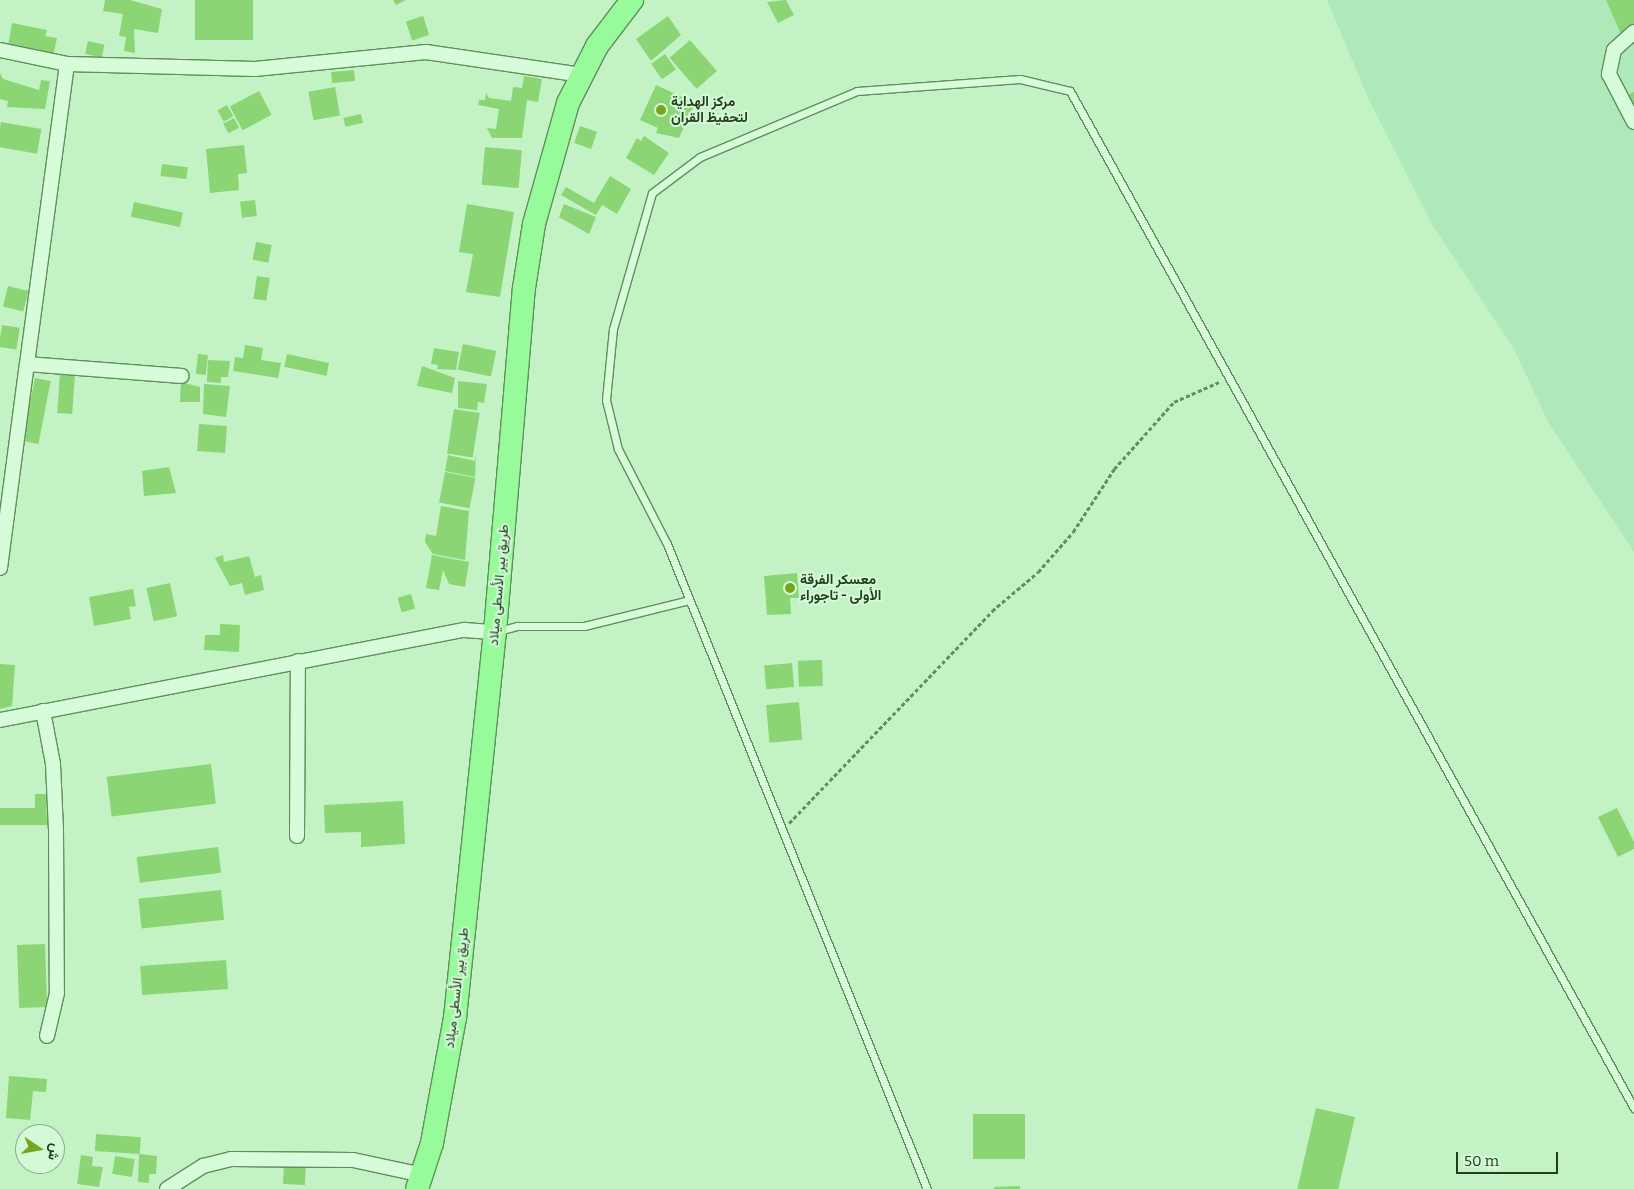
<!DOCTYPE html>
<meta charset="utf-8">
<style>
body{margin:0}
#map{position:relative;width:1634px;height:1189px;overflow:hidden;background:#c3f3c5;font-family:Bitter,Vazirmatn,serif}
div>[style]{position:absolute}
.farmland>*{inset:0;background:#afe9ba}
.building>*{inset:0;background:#8bd575;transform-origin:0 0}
.path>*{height:2.5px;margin-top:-1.25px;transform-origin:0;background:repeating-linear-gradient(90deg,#5e9057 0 4px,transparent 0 6.5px)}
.roads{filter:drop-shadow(1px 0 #5e9057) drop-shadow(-1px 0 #5e9057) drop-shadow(0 1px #5e9057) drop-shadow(0 -1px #5e9057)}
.service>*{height:7px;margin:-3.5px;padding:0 3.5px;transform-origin:3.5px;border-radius:3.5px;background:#d7fcd9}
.minor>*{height:14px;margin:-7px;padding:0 7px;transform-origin:7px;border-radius:7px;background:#d7fcd9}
.primary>*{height:22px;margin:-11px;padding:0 11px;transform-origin:11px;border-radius:11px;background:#97fa9b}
.dots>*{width:14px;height:14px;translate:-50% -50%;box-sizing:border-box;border:2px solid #d3f9d6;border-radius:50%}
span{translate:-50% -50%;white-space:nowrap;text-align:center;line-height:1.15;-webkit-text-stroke:4px #d3f9d6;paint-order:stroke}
.poi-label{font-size:14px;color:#223e1d;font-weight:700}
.left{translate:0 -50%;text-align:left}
.street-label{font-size:14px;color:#223e1d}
.north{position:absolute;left:15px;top:1124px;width:50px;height:50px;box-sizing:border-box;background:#d3f9d6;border:1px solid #8cae8c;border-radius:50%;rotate:102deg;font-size:14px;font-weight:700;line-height:20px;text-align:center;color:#223e1d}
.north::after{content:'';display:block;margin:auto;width:18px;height:22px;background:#78a520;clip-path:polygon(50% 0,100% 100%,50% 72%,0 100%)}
.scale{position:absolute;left:1456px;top:1152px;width:102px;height:22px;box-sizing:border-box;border:2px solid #223e1d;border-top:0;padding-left:6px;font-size:15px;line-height:18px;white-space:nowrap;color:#223e1d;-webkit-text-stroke:4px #d3f9d6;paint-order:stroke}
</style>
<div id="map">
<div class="farmland">
<div style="clip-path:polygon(1327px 0,1634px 0,1634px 552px,1548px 422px,1514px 349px,1433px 226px,1368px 98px)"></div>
</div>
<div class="building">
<div style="clip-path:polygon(105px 0,130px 0,162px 9px,158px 33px,134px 29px,135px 53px,124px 51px,126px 37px,119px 36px,123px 14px,103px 11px)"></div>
<div style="left:195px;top:0;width:58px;height:40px"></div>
<div style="clip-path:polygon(393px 0,406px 0,396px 5px)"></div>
<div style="clip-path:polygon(786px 0,794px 15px,778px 23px,767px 2px)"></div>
<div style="clip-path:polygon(1606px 0,1634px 0,1634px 28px,1621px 34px)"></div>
<div style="left:423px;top:16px;width:20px;height:18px;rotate:72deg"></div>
<div style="clip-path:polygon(668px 16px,681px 35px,651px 61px,636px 39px)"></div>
<div style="clip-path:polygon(12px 23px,47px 30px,45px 36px,57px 38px,53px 57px,8px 46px)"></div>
<div style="left:690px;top:40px;width:41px;height:27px;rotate:49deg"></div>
<div style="left:88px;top:41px;width:17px;height:13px;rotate:13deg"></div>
<div style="left:665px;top:54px;width:19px;height:17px;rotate:55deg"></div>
<div style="left:354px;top:70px;width:11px;height:23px;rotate:85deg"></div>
<div style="clip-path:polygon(0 73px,3px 79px,39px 90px,41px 80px,50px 81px,45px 109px,7px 107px,8px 101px,0 99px)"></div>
<div style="clip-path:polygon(524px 76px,542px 79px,538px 102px,527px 100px,522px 138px,492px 138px,487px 128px,496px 129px,499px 109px,478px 105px,479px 100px,485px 100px,486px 93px,489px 98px,511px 101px,513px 87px,522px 88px)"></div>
<div style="clip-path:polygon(656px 85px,695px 103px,679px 138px,656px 133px,658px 128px,640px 120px)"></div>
<div style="left:335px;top:87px;width:29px;height:27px;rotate:80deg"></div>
<div style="left:259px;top:91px;width:27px;height:33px;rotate:62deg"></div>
<div style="clip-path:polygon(1634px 92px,1634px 113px,1625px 96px)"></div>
<div style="left:227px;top:105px;width:13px;height:11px;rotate:61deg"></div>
<div style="left:361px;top:114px;width:9px;height:18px;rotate:77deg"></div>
<div style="left:234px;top:118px;width:11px;height:12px;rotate:63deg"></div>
<div style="left:1px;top:122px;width:41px;height:25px;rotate:10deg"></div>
<div style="left:580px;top:126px;width:18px;height:18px;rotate:19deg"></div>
<div style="clip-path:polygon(644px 136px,669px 153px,654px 175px,626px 158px,637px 138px,641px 141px)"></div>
<div style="clip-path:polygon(244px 145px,247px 173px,238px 174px,239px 190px,210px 193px,206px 149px)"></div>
<div style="left:485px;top:147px;width:37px;height:38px;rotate:5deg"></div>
<div style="left:162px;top:164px;width:26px;height:12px;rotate:7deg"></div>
<div style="clip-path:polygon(610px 176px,631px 189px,617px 214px,602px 205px,596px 215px,561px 195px,566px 187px,594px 203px)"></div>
<div style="left:255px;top:200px;width:16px;height:15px;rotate:83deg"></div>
<div style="left:134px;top:202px;width:50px;height:15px;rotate:12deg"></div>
<div style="clip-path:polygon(467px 204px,514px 212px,500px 297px,466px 292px,473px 254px,459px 252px)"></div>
<div style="clip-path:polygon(564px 204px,596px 217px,589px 234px,559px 217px)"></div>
<div style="left:256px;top:242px;width:16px;height:18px;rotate:11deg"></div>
<div style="left:257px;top:276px;width:13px;height:23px;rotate:9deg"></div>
<div style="left:8px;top:286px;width:21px;height:21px;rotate:14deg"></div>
<div style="left:2px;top:325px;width:18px;height:22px;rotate:9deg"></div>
<div style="left:463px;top:344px;width:34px;height:26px;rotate:12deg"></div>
<div style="clip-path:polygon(245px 345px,263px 348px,261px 360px,281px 363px,278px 378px,233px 371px,235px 357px,243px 358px)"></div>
<div style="clip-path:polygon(434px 348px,459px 352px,456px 370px,437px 369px,438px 365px,431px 364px)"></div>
<div style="left:198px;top:354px;width:10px;height:20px;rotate:6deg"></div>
<div style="left:287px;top:354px;width:43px;height:13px;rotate:12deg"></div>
<div style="clip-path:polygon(208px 360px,230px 361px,228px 377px,221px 377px,221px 383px,207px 382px)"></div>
<div style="clip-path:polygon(422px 366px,455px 378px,452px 393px,417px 386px)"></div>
<div style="left:60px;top:373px;width:15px;height:40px;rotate:4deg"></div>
<div style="left:35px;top:378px;width:16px;height:64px;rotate:11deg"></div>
<div style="clip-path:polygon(458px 381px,487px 384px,484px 403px,478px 402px,477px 410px,458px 408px)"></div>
<div style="clip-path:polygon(181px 382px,200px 387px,200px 402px,180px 402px)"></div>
<div style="clip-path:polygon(204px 384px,230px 386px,226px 417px,203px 414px)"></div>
<div style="left:454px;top:409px;width:26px;height:45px;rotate:9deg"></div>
<div style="left:199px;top:424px;width:28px;height:27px;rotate:4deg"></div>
<div style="clip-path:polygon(476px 454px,475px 477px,445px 471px,448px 455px,475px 461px)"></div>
<div style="clip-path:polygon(169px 467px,176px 493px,144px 496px,142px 471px)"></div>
<div style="left:445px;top:472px;width:31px;height:31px;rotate:11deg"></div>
<div style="clip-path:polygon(441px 506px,469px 511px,465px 560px,433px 554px,425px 542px,426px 534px,436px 536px)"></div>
<div style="clip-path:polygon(223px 555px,224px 562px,249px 556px,255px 577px,261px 575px,264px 590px,245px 595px,242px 583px,230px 586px,215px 558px)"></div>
<div style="clip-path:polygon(432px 555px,469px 562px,465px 587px,449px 584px,443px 570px,439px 590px,426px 588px)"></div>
<div style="clip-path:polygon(797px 573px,799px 598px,790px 598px,791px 614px,767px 615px,764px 576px)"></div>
<div style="left:170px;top:583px;width:34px;height:24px;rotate:78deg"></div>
<div style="clip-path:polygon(133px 589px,136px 606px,129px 607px,131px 619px,94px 626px,89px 597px)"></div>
<div style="left:411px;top:594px;width:15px;height:14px;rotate:74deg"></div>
<div style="clip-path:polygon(220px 624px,240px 625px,239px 652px,204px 650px,205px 635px,220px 635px)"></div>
<div style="left:822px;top:660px;width:26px;height:24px;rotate:88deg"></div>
<div style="left:792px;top:663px;width:24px;height:28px;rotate:85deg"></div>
<div style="clip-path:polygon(0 664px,15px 665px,12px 706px,0 709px)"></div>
<div style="left:799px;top:702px;width:38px;height:33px;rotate:85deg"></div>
<div style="left:211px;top:764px;width:40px;height:105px;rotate:83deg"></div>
<div style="clip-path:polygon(35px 794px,46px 794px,47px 825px,0 825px,0 808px,35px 808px)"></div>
<div style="clip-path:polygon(403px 801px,405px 844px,361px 847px,361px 832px,325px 833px,324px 805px)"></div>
<div style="clip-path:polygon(1617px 808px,1634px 842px,1634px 849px,1618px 857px,1598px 817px)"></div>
<div style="left:218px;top:847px;width:26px;height:82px;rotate:83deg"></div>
<div style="left:221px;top:890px;width:30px;height:83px;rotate:84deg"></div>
<div style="left:45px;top:944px;width:63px;height:28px;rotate:88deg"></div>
<div style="left:226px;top:960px;width:29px;height:86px;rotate:86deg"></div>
<div style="clip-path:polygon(9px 1076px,47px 1079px,46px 1092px,33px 1091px,30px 1120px,6px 1118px)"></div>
<div style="left:1316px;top:1108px;width:40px;height:83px;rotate:13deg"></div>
<div style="left:973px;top:1114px;width:52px;height:45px"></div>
<div style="left:96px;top:1134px;width:45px;height:17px;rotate:4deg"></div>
<div style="clip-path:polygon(139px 1154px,157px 1156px,156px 1174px,149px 1174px,149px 1183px,138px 1182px)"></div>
<div style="clip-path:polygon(81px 1155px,93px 1157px,92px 1166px,103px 1167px,99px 1187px,77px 1184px)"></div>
<div style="left:115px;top:1156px;width:20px;height:18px;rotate:9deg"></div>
<div style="left:284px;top:1164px;width:22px;height:20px;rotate:3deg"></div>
<div style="clip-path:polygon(1020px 1186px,1020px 1189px,994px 1189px,994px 1187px)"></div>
</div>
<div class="path">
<div style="left:789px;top:823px;width:294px;rotate:-46.2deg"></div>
<div style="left:992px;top:611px;width:60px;rotate:-40.3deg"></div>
<div style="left:1038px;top:572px;width:53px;rotate:-48.8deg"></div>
<div style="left:1073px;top:532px;width:75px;rotate:-56.9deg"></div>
<div style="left:1114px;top:469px;width:90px;rotate:-48.2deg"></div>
<div style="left:1174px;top:402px;width:49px;rotate:-24deg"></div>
</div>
<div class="roads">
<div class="service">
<div style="left:499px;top:631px;width:19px;rotate:-16deg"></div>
<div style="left:517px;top:626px;width:67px"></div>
<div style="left:584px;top:626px;width:108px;rotate:-13.9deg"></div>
<div style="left:927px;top:1189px;width:695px;rotate:-111.95deg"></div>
<div style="left:667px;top:544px;width:107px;rotate:-117.3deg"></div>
<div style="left:618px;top:449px;width:50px;rotate:-103.8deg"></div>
<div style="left:606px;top:400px;width:71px;rotate:-84.4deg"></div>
<div style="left:613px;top:329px;width:141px;rotate:-74deg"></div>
<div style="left:652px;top:193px;width:60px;rotate:-36.9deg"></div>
<div style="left:700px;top:157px;width:170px;rotate:-22.8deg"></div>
<div style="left:857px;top:91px;width:163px;rotate:-4.2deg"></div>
<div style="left:1020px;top:79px;width:51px;rotate:13.5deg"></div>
<div style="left:1070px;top:91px;width:1163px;rotate:60.99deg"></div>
</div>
<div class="minor">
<div style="left:1634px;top:32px;width:27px;rotate:138deg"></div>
<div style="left:1614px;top:50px;width:25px;rotate:102deg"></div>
<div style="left:1609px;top:74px;width:54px;rotate:62.5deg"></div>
<div style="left:0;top:50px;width:68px;rotate:11.8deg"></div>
<div style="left:67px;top:64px;width:303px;rotate:97.6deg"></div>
<div style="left:67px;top:64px;width:188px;rotate:1.5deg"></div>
<div style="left:255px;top:69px;width:172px;rotate:-5.7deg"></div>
<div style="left:426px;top:52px;width:158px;rotate:8.4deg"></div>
<div style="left:0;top:568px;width:206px;rotate:-82.5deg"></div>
<div style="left:27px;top:364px;width:155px;rotate:4.4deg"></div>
<div style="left:43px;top:711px;width:54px;rotate:79.3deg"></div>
<div style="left:53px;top:764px;width:65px;rotate:87.4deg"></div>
<div style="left:56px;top:829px;width:164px;rotate:89.7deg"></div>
<div style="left:57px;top:993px;width:44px;rotate:103.1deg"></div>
<div style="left:0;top:720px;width:473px;rotate:-11deg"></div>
<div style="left:464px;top:630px;width:31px;rotate:4deg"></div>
<div style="left:297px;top:836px;width:175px;rotate:-89.7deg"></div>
<div style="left:167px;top:1189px;width:43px;rotate:-32.6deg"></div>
<div style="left:203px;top:1166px;width:29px;rotate:-14deg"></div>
<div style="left:231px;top:1159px;width:122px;rotate:0.5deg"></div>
<div style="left:353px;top:1160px;width:72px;rotate:12.1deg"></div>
</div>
<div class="primary">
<div style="left:417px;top:1189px;width:48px;rotate:-71.9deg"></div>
<div style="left:432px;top:1143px;width:127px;rotate:-79.6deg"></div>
<div style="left:455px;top:1018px;width:388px;rotate:-84.1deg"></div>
<div style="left:495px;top:632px;width:345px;rotate:-85.2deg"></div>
<div style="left:524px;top:288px;width:65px;rotate:-81.1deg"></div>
<div style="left:534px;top:224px;width:126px;rotate:-74.3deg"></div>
<div style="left:568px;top:103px;width:64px;rotate:-63deg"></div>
<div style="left:597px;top:46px;width:58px;rotate:-52.7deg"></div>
</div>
</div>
<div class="dots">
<div style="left:661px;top:110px;background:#78a520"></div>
<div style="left:790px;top:588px;background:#78a520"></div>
</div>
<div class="poi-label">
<span class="left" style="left:671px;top:110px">مركز الهداية<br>لتحفيظ القران</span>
<span class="left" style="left:800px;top:588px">معسكر الفرقة<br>الأولى - تاجوراء</span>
</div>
<div class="street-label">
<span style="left:499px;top:585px;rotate:-85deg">طريق بير الأسطى ميلاد</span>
<span style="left:457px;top:988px;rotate:-83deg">طريق بير الأسطى ميلاد</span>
</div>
<div class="north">ش</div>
<div class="scale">50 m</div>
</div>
